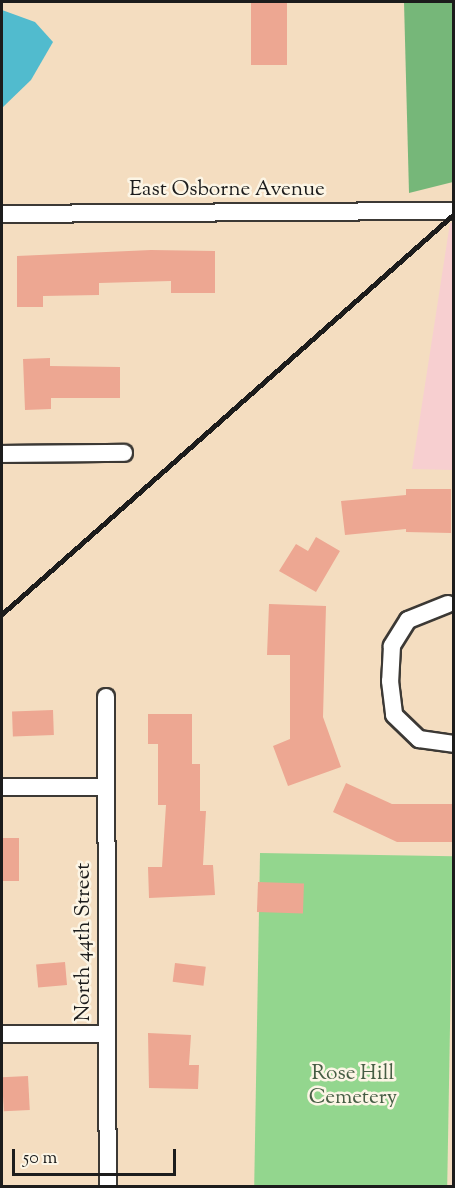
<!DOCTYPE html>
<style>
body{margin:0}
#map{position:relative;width:455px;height:1188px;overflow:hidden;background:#f4ddc0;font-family:"Sorts Mill Goudy",serif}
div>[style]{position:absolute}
.built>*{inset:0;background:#f7cfd0}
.green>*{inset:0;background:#93d68e;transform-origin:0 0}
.forest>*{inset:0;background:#76b779}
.water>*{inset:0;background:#51bbce}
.building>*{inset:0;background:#eda792;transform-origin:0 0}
.roads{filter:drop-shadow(2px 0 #3c3935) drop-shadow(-2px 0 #3c3935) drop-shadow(0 2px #3c3935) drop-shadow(0 -2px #3c3935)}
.street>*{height:16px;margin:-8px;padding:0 8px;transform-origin:8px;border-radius:8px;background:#fff}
.rail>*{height:4.5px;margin:-2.25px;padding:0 2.25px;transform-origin:2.25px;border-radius:2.25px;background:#1c1c1c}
span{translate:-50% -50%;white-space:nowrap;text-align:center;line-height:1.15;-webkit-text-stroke:5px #fcf5e5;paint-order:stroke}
.street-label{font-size:21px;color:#1c1c1c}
.park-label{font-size:21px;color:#465d44}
.frame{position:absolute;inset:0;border:3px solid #1c1c1c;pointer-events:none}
.scale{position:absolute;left:12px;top:1149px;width:164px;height:27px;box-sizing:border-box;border:3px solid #1c1c1c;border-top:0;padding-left:8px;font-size:18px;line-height:21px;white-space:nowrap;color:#1c1c1c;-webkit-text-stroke:4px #fcf5e5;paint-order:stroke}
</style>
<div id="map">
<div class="built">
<div style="clip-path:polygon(450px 223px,454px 223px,453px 470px,412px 469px)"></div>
</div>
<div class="green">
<div style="left:260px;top:853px;width:193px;height:333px;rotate:1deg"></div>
</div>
<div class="forest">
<div style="clip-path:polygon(404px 2px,454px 2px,453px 182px,409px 193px)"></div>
</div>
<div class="water">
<div style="clip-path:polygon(2px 10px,35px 22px,53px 42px,31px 80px,2px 108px)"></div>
</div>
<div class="building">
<div style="left:251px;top:2px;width:36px;height:63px"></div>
<div style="clip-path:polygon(151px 250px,215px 251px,215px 293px,171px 293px,171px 281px,99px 283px,99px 295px,43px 296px,43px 307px,17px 307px,17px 256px)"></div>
<div style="clip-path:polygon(50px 358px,50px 366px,120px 367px,120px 398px,51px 398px,51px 409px,25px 410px,23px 359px)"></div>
<div style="clip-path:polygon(406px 489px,451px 489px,451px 533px,406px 532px,406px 529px,345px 535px,341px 501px,406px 495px)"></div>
<div style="clip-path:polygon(316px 537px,340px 551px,316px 592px,279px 571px,296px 544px,308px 551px)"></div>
<div style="clip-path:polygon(269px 604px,326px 606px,323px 717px,341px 767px,288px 786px,273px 746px,290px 739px,290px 655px,267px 655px)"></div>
<div style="left:53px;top:710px;width:25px;height:41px;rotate:88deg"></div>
<div style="clip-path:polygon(148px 714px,192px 714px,192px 764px,200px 764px,200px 811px,206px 811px,203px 865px,213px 865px,215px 895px,149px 898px,148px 867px,162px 867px,166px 805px,158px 805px,158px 744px,148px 744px)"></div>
<div style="clip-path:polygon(346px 783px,392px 804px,452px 804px,453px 842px,397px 842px,333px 812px)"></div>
<div style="left:2px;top:838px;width:17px;height:43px"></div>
<div style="left:258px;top:882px;width:46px;height:30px;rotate:2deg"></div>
<div style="left:65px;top:962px;width:23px;height:29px;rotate:85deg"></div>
<div style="left:175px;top:963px;width:31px;height:19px;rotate:7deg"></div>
<div style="clip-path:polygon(148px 1033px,191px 1035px,189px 1065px,199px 1065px,198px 1089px,149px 1088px)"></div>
<div style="left:28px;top:1076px;width:34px;height:26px;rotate:87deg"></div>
</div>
<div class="roads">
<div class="street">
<div style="left:2px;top:214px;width:452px;rotate:-0.4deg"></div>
<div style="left:2px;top:454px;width:122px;rotate:-0.5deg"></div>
<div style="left:448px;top:604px;width:43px;rotate:158.2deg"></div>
<div style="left:408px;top:620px;width:31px;rotate:122deg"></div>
<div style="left:392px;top:646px;width:35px;rotate:93deg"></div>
<div style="left:390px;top:681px;width:34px;rotate:83deg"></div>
<div style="left:394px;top:715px;width:35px;rotate:44deg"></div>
<div style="left:419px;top:739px;width:35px;rotate:8deg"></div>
<div style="left:106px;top:697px;width:489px;rotate:89.8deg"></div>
<div style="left:2px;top:787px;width:104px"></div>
<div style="left:2px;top:1034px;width:105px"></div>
</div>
</div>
<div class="rail">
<div style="left:2px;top:614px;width:604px;rotate:-41.51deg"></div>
</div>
<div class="street-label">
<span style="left:227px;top:190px">East Osborne Avenue</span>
<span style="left:84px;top:942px;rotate:-90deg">North 44th Street</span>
</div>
<div class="park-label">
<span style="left:353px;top:1086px">Rose Hill<br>Cemetery</span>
</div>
<div class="frame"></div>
<div class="scale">50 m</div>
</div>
